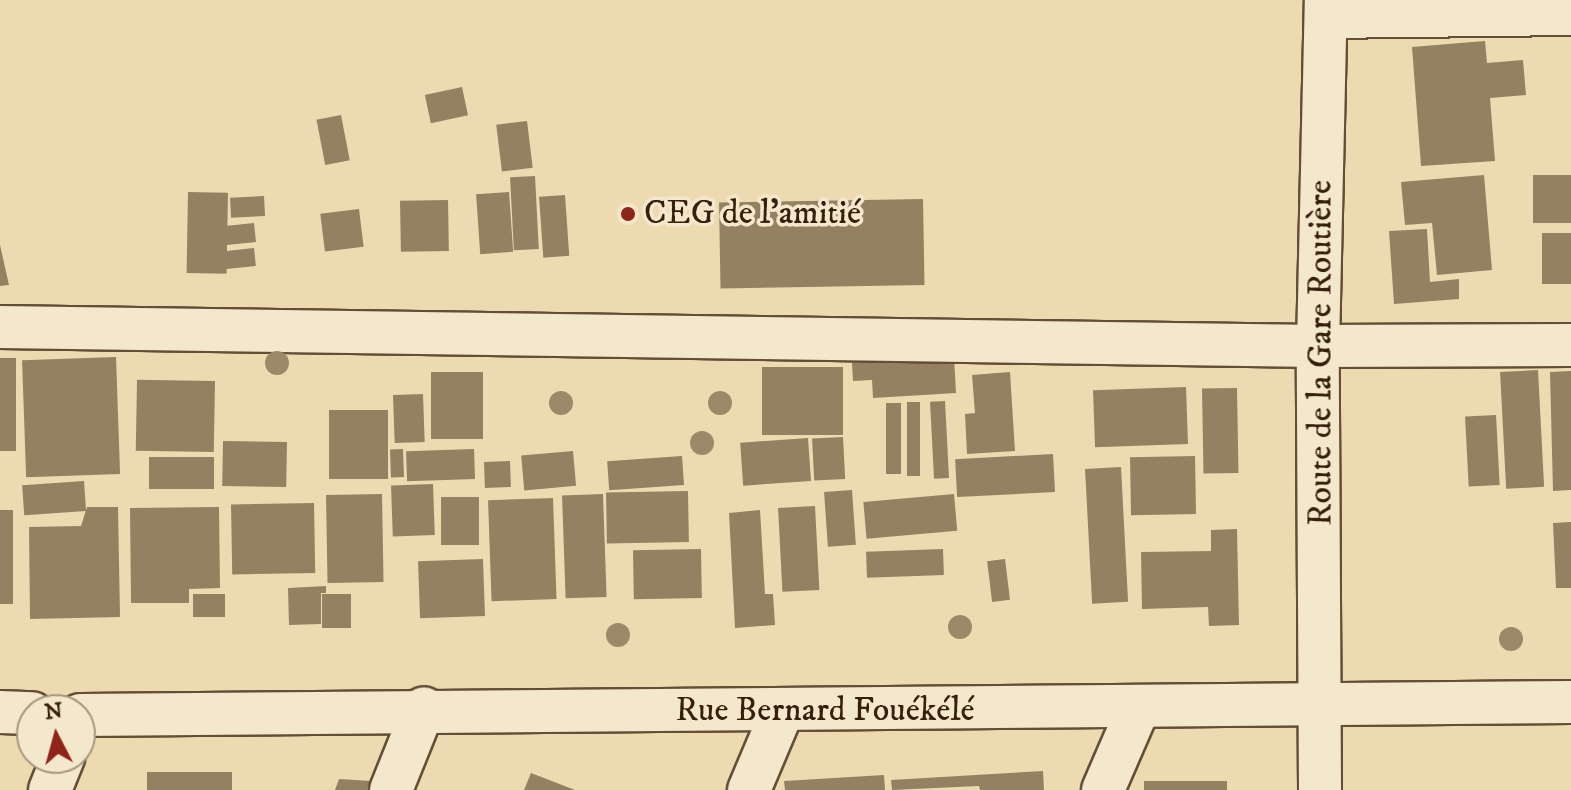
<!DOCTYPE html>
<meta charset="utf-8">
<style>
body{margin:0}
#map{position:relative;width:1571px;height:790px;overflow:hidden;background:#eddab1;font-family:"IM FELL DW Pica",serif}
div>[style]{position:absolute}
.building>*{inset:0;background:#958062;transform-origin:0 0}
.roads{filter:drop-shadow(2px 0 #644e35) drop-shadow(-2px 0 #644e35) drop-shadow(0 2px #644e35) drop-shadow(0 -2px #644e35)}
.minor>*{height:42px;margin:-21px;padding:0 21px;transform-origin:21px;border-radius:21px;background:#f3e7cc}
.trees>*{width:24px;height:24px;margin:-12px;border-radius:50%;background:#9d8969}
.dots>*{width:22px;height:22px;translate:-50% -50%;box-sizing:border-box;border:4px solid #f3e7cc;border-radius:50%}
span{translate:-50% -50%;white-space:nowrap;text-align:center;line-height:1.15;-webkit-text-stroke:7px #f3e7cc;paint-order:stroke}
.poi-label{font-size:34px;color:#361f0c}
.left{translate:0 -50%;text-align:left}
.street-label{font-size:34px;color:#361f0c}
.north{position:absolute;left:16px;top:694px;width:80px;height:80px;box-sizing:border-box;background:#f3e7cc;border:2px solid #a7977f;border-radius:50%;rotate:354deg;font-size:22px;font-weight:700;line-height:32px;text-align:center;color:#361f0c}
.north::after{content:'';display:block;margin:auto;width:28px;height:36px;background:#8f2418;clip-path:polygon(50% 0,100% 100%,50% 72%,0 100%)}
</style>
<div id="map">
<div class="building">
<div style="clip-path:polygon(1485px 41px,1487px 63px,1523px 60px,1526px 95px,1490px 98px,1495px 161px,1421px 166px,1412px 47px)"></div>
<div style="left:462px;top:87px;width:29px;height:38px;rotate:78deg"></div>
<div style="left:341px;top:115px;width:46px;height:25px;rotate:79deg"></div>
<div style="left:527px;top:121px;width:47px;height:31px;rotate:83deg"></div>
<div style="clip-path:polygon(1484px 175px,1492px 270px,1437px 275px,1432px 223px,1405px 225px,1401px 182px)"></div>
<div style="left:1571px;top:175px;width:48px;height:38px;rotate:90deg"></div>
<div style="left:535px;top:176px;width:73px;height:25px;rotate:87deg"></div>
<div style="left:188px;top:192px;width:40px;height:81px;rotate:1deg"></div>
<div style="left:509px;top:192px;width:60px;height:33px;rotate:86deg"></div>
<div style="left:565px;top:195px;width:61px;height:26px;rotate:86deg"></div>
<div style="left:264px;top:196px;width:20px;height:34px;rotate:87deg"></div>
<div style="left:923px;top:199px;width:86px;height:204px;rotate:89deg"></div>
<div style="left:448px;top:200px;width:51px;height:48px;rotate:89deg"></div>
<div style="left:359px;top:209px;width:38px;height:39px;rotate:83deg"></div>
<div style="left:254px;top:223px;width:19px;height:29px;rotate:84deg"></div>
<div style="clip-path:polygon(1427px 229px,1430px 282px,1459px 279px,1459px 299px,1394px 304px,1389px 231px)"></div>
<div style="left:1571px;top:233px;width:51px;height:29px;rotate:90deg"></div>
<div style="clip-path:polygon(0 245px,9px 285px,0 286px)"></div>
<div style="left:254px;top:248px;width:18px;height:30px;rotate:84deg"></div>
<div style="left:116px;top:357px;width:117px;height:94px;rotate:88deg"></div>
<div style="clip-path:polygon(954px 357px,956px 393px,873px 398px,872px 380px,853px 381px,852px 363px)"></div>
<div style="left:0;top:358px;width:16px;height:93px"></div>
<div style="left:762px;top:367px;width:81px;height:68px"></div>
<div style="left:1538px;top:370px;width:117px;height:38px;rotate:87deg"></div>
<div style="clip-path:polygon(1571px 371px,1571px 490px,1553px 491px,1550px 372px)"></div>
<div style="left:431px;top:372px;width:52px;height:67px"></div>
<div style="clip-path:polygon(1010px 372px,1015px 451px,967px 454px,965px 414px,975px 413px,972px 375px)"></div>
<div style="left:215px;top:381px;width:71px;height:78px;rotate:91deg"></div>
<div style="left:1186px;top:387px;width:57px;height:93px;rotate:88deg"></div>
<div style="left:1237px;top:388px;width:85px;height:35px;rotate:89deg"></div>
<div style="left:423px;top:394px;width:48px;height:30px;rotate:88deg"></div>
<div style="left:945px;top:401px;width:77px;height:15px;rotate:87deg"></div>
<div style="left:907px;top:402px;width:13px;height:74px"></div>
<div style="left:886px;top:403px;width:15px;height:71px"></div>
<div style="left:388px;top:410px;width:69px;height:59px;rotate:90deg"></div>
<div style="left:1496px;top:415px;width:70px;height:31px;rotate:87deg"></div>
<div style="left:843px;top:437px;width:42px;height:31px;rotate:87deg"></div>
<div style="left:808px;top:438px;width:43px;height:68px;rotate:86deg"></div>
<div style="left:223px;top:441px;width:64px;height:45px;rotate:1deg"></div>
<div style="left:403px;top:449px;width:28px;height:13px;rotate:88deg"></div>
<div style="left:474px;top:449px;width:30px;height:68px;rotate:88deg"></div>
<div style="left:573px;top:451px;width:35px;height:52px;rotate:85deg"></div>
<div style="left:1053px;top:454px;width:38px;height:98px;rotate:87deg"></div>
<div style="left:682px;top:456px;width:29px;height:75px;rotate:86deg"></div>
<div style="left:1195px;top:456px;width:58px;height:65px;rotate:89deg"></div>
<div style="left:149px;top:457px;width:65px;height:32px"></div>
<div style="left:510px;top:461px;width:26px;height:26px;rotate:88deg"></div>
<div style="left:1121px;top:467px;width:135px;height:36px;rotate:87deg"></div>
<div style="left:84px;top:481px;width:30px;height:62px;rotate:86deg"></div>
<div style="left:433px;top:484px;width:51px;height:42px;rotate:88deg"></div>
<div style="left:852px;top:490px;width:55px;height:28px;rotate:86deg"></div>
<div style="left:688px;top:491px;width:51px;height:82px;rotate:89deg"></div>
<div style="left:382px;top:494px;width:88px;height:56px;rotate:89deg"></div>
<div style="left:603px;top:494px;width:103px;height:41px;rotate:88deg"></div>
<div style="left:954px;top:494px;width:37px;height:91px;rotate:85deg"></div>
<div style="left:441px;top:497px;width:38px;height:48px"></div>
<div style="left:553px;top:498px;width:101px;height:65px;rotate:88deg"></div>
<div style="left:314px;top:503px;width:70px;height:83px;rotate:89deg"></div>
<div style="left:815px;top:506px;width:84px;height:37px;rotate:87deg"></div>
<div style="clip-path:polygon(87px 507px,118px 507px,120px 617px,30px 619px,29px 527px,81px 526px)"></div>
<div style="clip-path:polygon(219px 507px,220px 588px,189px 589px,189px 603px,131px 603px,130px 508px)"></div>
<div style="left:0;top:510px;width:13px;height:94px"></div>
<div style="clip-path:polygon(760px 510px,765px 594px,773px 594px,775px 625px,735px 628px,729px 513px)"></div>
<div style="clip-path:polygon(1571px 522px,1571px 588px,1556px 588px,1553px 523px)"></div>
<div style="clip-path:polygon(1237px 529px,1239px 625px,1209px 626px,1208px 607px,1142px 609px,1141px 552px,1211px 551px,1211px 530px)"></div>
<div style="left:701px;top:549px;width:49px;height:68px;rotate:89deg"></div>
<div style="left:943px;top:549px;width:26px;height:77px;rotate:88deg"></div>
<div style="left:483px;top:559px;width:57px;height:65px;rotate:88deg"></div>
<div style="left:1005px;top:559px;width:41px;height:18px;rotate:83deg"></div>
<div style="clip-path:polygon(326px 586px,326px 593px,321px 593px,321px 624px,289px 625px,288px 588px)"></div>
<div style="left:225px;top:594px;width:23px;height:32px;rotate:90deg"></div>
<div style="left:322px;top:594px;width:29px;height:34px"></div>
<div style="clip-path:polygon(1043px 771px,1044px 790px,980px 790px,979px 786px,892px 790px,891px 780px)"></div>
<div style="left:147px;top:772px;width:85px;height:18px"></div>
<div style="clip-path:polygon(531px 773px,575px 790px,524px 790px)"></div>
<div style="clip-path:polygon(884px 775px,885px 790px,785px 790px,784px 781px)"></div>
<div style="clip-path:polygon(339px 779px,371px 781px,367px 790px,335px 790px)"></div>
<div style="left:1144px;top:781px;width:83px;height:9px"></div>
</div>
<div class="roads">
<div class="minor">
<div style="left:1326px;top:17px;width:245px;rotate:-0.7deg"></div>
<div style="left:0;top:327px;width:1318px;rotate:0.83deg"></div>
<div style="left:1318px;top:346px;width:253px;rotate:-0.2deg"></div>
<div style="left:0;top:712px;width:32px;rotate:2deg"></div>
<div style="left:80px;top:715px;width:1491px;rotate:-0.5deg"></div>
<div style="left:50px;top:790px;width:35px;rotate:-68deg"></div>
<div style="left:391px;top:790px;width:88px;rotate:-68.1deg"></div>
<div style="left:749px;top:790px;width:85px;rotate:-67.1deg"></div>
<div style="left:1103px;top:790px;width:88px;rotate:-66.6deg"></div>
<div style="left:1320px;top:790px;width:444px;rotate:-90.3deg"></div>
<div style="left:1318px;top:346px;width:346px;rotate:-88.7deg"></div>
</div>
</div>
<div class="trees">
<div style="left:277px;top:363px"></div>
<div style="left:561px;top:403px"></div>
<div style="left:720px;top:403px"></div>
<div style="left:702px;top:443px"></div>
<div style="left:960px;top:627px"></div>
<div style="left:618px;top:635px"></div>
<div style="left:1511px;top:639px"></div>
</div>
<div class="dots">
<div style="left:628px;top:214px;background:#8f2418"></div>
</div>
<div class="poi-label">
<span class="left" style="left:644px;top:214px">CEG de l'amitié</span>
</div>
<div class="street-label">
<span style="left:1321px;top:353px;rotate:-90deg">Route de la Gare Routière</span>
<span style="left:825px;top:711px">Rue Bernard Fouékélé</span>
</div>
<div class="north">N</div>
</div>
